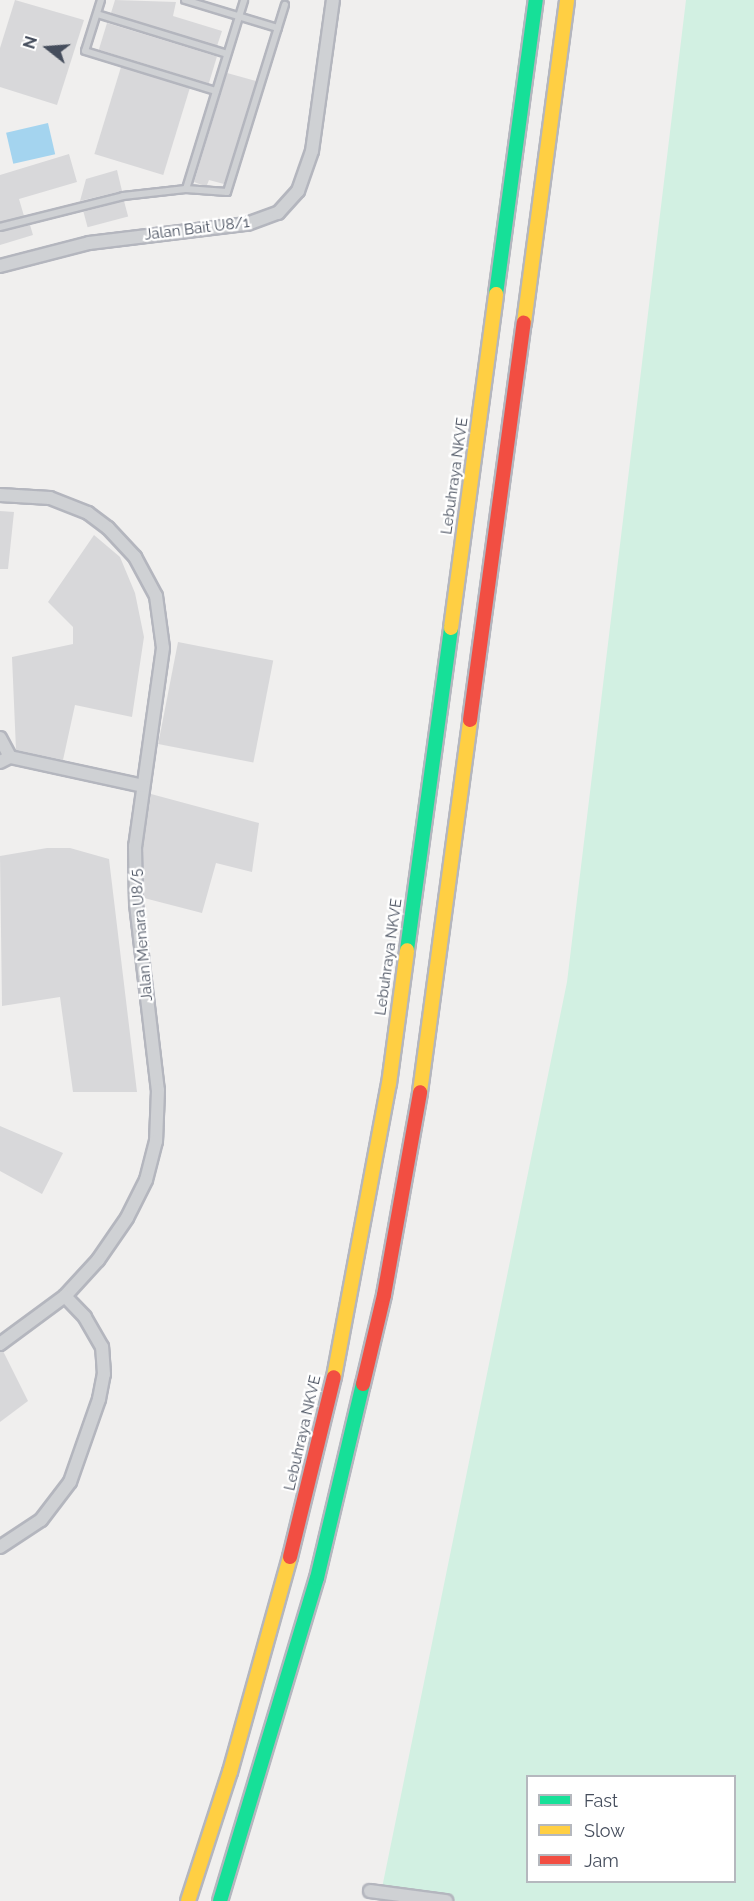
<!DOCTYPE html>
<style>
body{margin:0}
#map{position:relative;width:754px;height:1901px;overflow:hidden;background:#f0efee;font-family:Raleway,sans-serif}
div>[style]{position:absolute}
.green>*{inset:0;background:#d2f0e2}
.water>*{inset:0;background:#a4d4ef;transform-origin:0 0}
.building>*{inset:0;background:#d8d8da;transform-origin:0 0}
.roads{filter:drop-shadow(2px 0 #b4b6be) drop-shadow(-2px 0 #b4b6be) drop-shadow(0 2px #b4b6be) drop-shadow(0 -2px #b4b6be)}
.lane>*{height:6px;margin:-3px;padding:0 3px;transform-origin:3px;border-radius:3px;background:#cfd1d4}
.street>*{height:12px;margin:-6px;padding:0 6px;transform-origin:6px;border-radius:6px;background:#cfd1d4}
.fast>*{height:14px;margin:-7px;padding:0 7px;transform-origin:7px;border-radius:7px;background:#16e098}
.slow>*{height:14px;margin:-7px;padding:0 7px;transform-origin:7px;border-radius:7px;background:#ffcf43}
.jam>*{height:14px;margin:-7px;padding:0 7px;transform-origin:7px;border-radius:7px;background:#f24e42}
span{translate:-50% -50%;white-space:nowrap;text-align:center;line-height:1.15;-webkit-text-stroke:4.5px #fff;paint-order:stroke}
.street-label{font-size:15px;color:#454d5c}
.legend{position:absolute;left:526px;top:1775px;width:210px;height:108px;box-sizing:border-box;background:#fff;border:2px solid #b5b8be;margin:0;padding:8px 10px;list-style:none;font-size:18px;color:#454d5c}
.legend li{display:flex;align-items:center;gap:12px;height:30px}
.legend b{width:30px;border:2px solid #b5b8be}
.north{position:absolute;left:18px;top:18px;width:60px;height:60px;-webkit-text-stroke:4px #fff;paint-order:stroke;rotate:287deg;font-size:16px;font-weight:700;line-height:24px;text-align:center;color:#454d5c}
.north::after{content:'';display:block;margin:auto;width:21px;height:27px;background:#454d5c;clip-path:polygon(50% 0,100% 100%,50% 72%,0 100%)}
</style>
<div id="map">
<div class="green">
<div style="clip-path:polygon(evenodd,686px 0,754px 0,754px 1901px,429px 1901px,382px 1888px,567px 982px,686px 0,528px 1776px,734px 1776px,734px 1882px,528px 1882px,528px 1776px)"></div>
</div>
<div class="water">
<div style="left:48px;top:123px;width:32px;height:43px;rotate:77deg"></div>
</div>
<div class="building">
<div style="clip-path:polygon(15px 0,84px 20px,57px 105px,0 87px,0 48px)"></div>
<div style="clip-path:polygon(115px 0,176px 2px,173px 16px,222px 31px,217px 46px,111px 13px)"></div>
<div style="left:107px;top:23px;width:115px;height:28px;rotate:17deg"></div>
<div style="left:121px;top:67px;width:72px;height:91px;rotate:17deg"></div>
<div style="clip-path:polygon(227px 73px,256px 81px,224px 184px,209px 180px,207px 185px,202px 185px,194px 182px)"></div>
<div style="clip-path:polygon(69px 154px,77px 182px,19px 199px,24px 216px,0 222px,0 175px)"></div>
<div style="clip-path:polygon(117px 170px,122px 191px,80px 201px,86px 179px)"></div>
<div style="left:124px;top:201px;width:16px;height:42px;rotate:75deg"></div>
<div style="clip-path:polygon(30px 225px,33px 235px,0 245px,0 232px)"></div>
<div style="clip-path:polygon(0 511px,14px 512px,8px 569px,0 569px)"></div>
<div style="clip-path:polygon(94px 535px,120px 557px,135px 593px,144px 637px,132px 717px,75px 705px,63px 760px,16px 750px,12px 657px,73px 644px,73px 627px,48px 602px)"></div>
<div style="left:178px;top:642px;width:97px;height:104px;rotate:11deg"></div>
<div style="clip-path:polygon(151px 794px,259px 823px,252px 872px,216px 863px,202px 913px,144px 898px,143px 846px)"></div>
<div style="clip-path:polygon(47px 848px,70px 848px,109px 859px,137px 1092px,73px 1092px,60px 997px,2px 1006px,0 856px)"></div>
<div style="clip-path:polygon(0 1126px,63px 1153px,42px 1194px,0 1171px)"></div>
<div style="clip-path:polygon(3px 1351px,28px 1401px,0 1422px,0 1352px)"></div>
</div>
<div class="roads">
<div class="lane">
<div style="left:101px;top:0;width:53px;rotate:107.4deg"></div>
<div style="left:85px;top:51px;width:137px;rotate:17deg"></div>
<div style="left:185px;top:0;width:97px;rotate:16.8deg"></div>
<div style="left:97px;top:14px;width:136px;rotate:17.1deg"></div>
<div style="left:186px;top:189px;width:198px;rotate:-72.9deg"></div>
<div style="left:0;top:227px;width:127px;rotate:-14.1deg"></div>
<div style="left:123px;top:196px;width:63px;rotate:-6.3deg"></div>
<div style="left:186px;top:189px;width:41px;rotate:4.2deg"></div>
<div style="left:227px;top:192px;width:196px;rotate:-72.8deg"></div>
</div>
<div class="street">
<div style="left:0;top:266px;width:92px;rotate:-14.5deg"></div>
<div style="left:89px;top:243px;width:159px;rotate:-6.9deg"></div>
<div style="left:247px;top:224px;width:33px;rotate:-20deg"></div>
<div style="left:278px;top:213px;width:30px;rotate:-48deg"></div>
<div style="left:298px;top:191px;width:42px;rotate:-70.7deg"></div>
<div style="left:312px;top:151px;width:152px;rotate:-82.1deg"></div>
<div style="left:0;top:495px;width:50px;rotate:3.4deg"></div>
<div style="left:50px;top:498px;width:41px;rotate:21.5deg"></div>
<div style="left:88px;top:513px;width:25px;rotate:37deg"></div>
<div style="left:108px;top:528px;width:40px;rotate:47deg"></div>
<div style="left:135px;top:557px;width:44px;rotate:61.7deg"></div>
<div style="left:156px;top:596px;width:52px;rotate:82.3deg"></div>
<div style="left:163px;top:648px;width:200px;rotate:98deg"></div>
<div style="left:135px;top:846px;width:58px;rotate:89deg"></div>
<div style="left:136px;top:904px;width:187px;rotate:83.3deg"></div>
<div style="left:158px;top:1090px;width:51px;rotate:92.2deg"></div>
<div style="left:156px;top:1141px;width:40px;rotate:104.4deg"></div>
<div style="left:146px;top:1180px;width:42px;rotate:116.6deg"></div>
<div style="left:127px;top:1218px;width:51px;rotate:124.6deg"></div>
<div style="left:98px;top:1260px;width:49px;rotate:132.5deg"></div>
<div style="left:65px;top:1296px;width:81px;rotate:143.6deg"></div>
<div style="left:0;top:738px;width:21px;rotate:62deg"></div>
<div style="left:0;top:762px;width:11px;rotate:-27deg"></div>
<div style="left:10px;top:757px;width:136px;rotate:12.3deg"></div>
<div style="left:0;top:1547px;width:49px;rotate:-33.4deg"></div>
<div style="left:41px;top:1520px;width:48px;rotate:-52.7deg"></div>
<div style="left:70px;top:1482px;width:88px;rotate:-70.7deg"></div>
<div style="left:99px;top:1399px;width:25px;rotate:-79deg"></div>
<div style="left:104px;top:1374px;width:27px;rotate:-94deg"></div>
<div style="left:102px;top:1347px;width:34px;rotate:-120deg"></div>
<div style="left:85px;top:1317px;width:29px;rotate:-134deg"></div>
<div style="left:370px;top:1891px;width:77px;rotate:7.5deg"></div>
</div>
<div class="fast">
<div style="left:496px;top:294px;width:297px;rotate:-82.3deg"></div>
<div style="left:407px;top:950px;width:325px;rotate:-82.2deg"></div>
<div style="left:220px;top:1901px;width:337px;rotate:-73.3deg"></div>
<div style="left:317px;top:1578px;width:199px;rotate:-76.7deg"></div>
</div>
<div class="slow">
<div style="left:524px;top:323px;width:326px;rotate:-82.4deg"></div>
<div style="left:451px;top:628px;width:337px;rotate:-82.3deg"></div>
<div style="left:420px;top:1092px;width:375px;rotate:-82.3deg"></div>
<div style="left:334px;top:1377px;width:298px;rotate:-79.4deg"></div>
<div style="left:389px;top:1084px;width:135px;rotate:-82.3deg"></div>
<div style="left:188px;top:1901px;width:136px;rotate:-72deg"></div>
<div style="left:230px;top:1772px;width:223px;rotate:-74.4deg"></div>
</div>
<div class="jam">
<div style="left:470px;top:720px;width:401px;rotate:-82.3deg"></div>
<div style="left:363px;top:1384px;width:91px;rotate:-76.7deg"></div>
<div style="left:384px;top:1295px;width:206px;rotate:-79.9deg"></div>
<div style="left:290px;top:1557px;width:185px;rotate:-76.3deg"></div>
</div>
</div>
<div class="street-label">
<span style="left:197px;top:229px;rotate:-7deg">Jalan Bait U8/1</span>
<span style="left:455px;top:476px;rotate:-82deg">Lebuhraya NKVE</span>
<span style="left:142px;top:935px;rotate:-95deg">Jalan Menara U8/5</span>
<span style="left:389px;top:957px;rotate:-82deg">Lebuhraya NKVE</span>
<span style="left:303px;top:1433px;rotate:-77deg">Lebuhraya NKVE</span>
</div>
<ul class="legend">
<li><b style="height:8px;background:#16e098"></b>Fast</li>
<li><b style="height:8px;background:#ffcf43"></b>Slow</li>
<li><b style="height:8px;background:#f24e42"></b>Jam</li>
</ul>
<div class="north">N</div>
</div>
